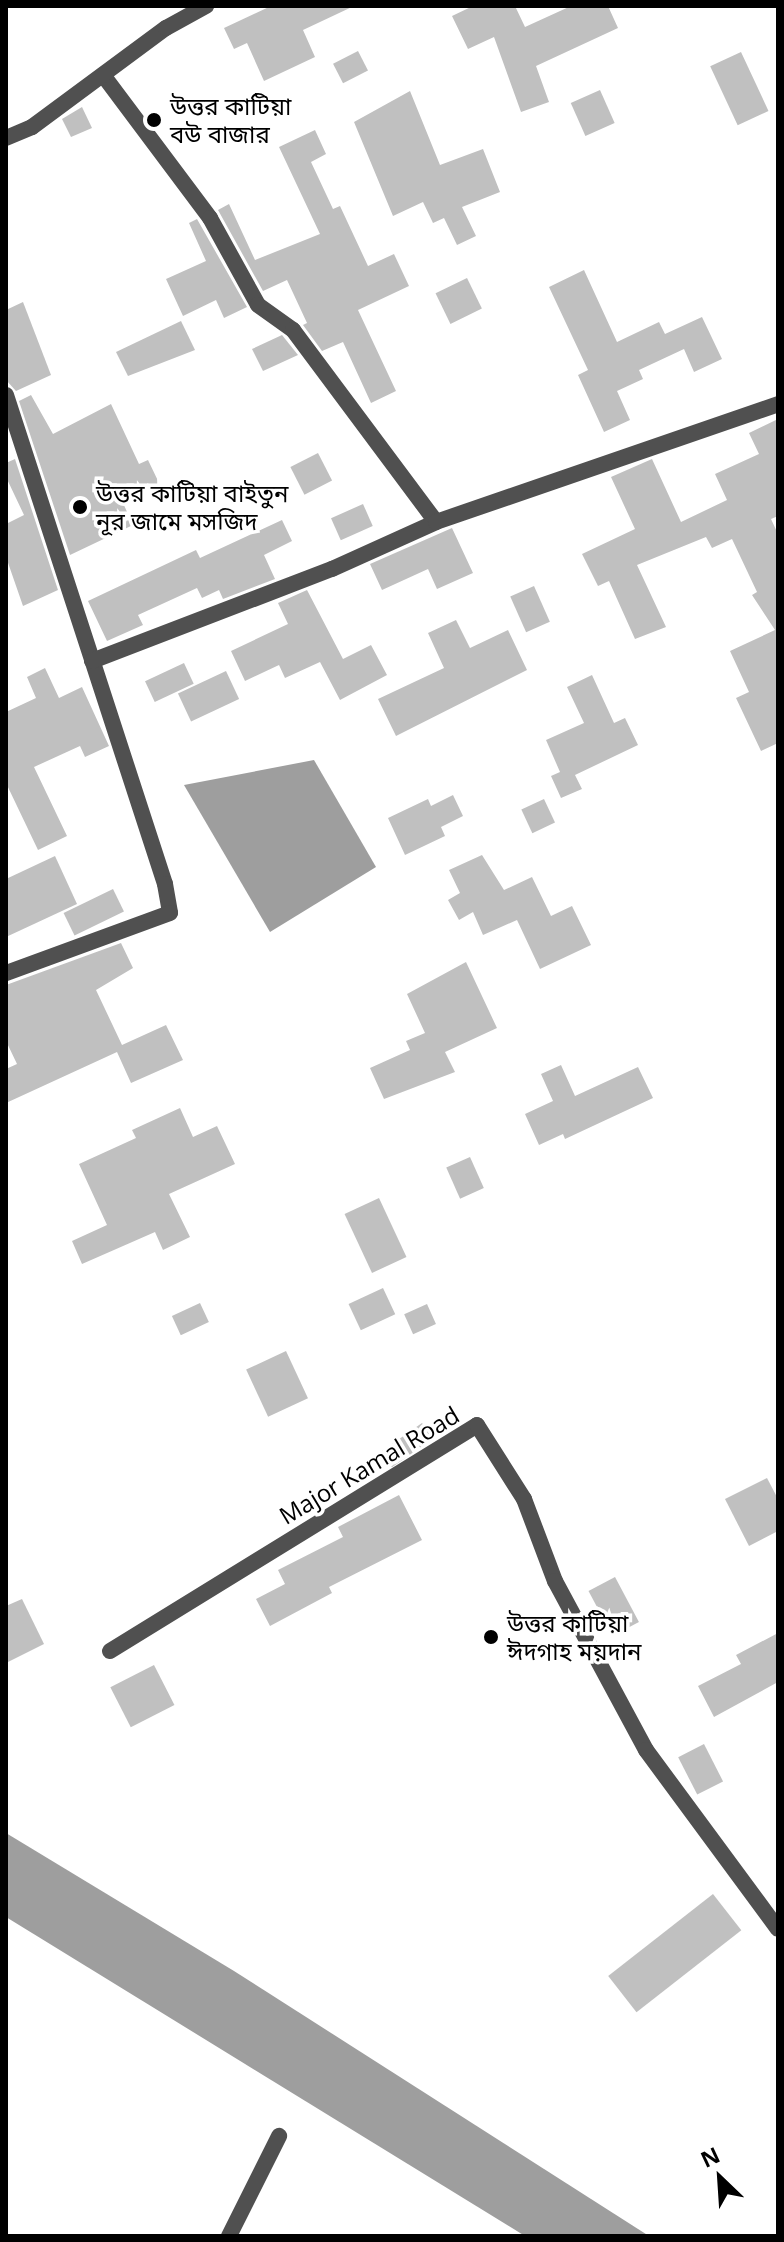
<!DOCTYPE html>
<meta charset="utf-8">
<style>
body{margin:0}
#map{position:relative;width:784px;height:2242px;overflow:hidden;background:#fff;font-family:"Open Sans","Noto Sans Bengali",sans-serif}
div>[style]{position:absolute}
.water>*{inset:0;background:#9e9e9e}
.building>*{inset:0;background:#c0c0c0;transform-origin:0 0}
.minor>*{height:16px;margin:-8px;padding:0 8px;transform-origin:8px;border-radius:8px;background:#505050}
.tertiary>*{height:16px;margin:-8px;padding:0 8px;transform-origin:8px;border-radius:8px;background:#505050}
.dots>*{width:22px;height:22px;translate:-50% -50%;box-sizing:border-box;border:4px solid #fff;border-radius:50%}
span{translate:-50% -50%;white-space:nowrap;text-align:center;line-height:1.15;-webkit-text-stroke:7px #fff;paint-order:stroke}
.poi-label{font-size:24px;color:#000}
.left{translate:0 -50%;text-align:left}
.street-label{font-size:24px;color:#000}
.frame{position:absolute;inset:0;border:8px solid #000;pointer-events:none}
.north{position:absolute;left:680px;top:2138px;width:80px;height:80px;-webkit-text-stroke:6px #fff;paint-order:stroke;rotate:335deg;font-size:22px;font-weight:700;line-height:32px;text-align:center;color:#000}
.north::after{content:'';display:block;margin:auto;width:28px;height:36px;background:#000;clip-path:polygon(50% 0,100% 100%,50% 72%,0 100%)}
</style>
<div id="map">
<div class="water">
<div style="clip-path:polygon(314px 760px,376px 867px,270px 932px,184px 785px)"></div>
<div style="clip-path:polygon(6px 1833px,234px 1971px,649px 2236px,525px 2236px,6px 1917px)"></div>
</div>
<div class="building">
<div style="clip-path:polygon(271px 6px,354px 6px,303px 30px,315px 57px,264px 81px,247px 43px,234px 49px,224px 28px)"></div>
<div style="clip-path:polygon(473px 6px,515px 6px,525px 27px,571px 6px,608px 6px,618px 28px,536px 66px,549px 102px,521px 112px,494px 37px,468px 49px,452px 16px)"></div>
<div style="left:358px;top:51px;width:22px;height:28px;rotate:63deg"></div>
<div style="left:741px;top:52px;width:65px;height:34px;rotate:65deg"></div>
<div style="left:600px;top:90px;width:36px;height:32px;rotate:66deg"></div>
<div style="clip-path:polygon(410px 91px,440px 165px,483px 149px,500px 192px,462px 207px,476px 236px,457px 245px,444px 218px,433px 223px,423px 202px,393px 216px,354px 122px)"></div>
<div style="clip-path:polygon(82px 107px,92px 128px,71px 137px,62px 119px)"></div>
<div style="clip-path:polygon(315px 130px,326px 154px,311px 162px,333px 209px,340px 206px,368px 266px,394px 254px,409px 286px,358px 310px,396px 391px,371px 403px,343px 342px,322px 351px,303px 325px,307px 323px,287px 280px,263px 291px,218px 210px,229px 204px,255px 260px,320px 234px,279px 147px)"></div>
<div style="clip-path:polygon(197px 219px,247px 307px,224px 318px,216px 300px,183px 316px,166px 279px,206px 261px,189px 223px)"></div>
<div style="clip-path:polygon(584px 270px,617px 342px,659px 322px,665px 334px,702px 317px,722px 359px,694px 372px,684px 349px,639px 370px,643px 379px,617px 391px,630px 420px,604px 432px,578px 375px,588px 370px,549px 287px)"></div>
<div style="left:467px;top:278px;width:34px;height:35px;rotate:64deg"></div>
<div style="clip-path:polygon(23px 302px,51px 375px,16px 391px,6px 380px,6px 310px)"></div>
<div style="clip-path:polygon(181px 321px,195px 350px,128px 376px,116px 352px)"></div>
<div style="clip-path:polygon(282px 335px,298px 355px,263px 371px,252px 349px)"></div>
<div style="clip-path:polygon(31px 395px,53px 434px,111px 404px,139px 464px,148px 460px,160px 485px,123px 503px,133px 525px,70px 555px,19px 401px)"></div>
<div style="clip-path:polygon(778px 419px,778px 516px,771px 519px,778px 534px,778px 743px,761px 751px,736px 698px,749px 692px,730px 651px,775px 630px,752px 595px,757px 592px,732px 539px,712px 548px,706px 537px,637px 565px,666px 627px,635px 639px,609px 581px,598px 586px,582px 554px,635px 529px,611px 477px,652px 459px,681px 522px,727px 500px,715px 474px,759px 454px,749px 433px)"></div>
<div style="left:318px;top:453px;width:31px;height:31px;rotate:63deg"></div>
<div style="clip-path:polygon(15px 459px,58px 590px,23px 606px,6px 557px,6px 524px,24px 515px,6px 477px,6px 463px)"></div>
<div style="left:363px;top:504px;width:24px;height:35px;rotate:66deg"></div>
<div style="clip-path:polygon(282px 520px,292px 541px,264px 555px,275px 579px,223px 599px,219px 590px,202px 598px,197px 588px,138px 615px,143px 625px,107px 641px,88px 601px,196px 550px,200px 558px)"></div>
<div style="clip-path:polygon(452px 528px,473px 573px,437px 589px,428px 569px,382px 590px,370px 564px)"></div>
<div style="left:534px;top:586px;width:39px;height:26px;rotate:66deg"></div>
<div style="clip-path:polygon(307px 590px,343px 659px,371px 645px,387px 675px,340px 700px,320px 662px,285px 678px,279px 665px,245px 681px,231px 651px,288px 624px,278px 603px)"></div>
<div style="clip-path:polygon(456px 620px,470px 648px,508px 630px,527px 670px,396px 736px,378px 699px,444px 668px,428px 633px)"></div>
<div style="left:184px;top:663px;width:23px;height:43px;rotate:65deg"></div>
<div style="clip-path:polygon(45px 668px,59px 698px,82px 687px,109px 746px,85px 757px,80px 746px,34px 767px,67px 836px,38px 850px,6px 783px,6px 712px,36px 698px,27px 677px)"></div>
<div style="left:226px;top:671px;width:31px;height:53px;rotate:65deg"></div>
<div style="clip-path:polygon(592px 675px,614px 723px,625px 718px,638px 745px,575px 775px,582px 789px,561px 798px,551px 776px,560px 772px,546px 740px,584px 723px,567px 687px)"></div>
<div style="clip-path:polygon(453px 795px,463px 816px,441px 827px,445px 836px,405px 855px,388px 818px,428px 799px,431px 806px)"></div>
<div style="left:544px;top:799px;width:26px;height:25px;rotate:65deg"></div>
<div style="clip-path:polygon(482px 855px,504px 890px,532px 877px,551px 916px,572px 906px,591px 945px,540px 969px,517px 920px,483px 935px,473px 912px,459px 920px,448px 900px,460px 893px,449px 870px)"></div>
<div style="clip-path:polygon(55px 856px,77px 904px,6px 937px,6px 879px)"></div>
<div style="left:113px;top:889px;width:25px;height:55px;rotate:64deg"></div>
<div style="clip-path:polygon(121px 943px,133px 968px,96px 990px,122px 1045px,166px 1025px,183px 1060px,131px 1083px,117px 1052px,6px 1103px,6px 1069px,17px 1064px,6px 1041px,6px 985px)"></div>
<div style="clip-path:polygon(466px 962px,497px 1028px,445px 1052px,455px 1072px,384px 1099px,370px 1068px,410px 1050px,406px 1041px,425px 1033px,407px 994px)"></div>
<div style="clip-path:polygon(561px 1065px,575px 1096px,638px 1067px,653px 1098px,565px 1139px,563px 1134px,539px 1145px,525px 1114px,553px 1101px,541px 1074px)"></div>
<div style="clip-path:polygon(180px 1108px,193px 1137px,217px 1126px,235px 1164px,169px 1194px,190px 1237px,163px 1250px,155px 1232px,82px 1264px,72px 1241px,107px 1225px,79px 1164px,136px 1138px,132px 1130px)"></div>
<div style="left:470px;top:1157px;width:34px;height:26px;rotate:66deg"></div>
<div style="left:379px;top:1198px;width:65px;height:38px;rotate:65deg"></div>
<div style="left:383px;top:1288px;width:29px;height:38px;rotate:65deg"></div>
<div style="left:200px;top:1303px;width:21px;height:31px;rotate:65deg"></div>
<div style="left:427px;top:1304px;width:22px;height:25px;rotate:66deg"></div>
<div style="left:286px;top:1351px;width:52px;height:44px;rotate:65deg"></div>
<div style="left:422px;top:1423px;width:19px;height:50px;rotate:55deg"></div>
<div style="clip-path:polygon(767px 1478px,778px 1499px,778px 1531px,749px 1546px,725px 1499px)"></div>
<div style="clip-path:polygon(399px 1495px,422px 1540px,329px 1587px,332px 1593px,270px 1626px,256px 1599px,285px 1584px,278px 1570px,343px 1537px,338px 1527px)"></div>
<div style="left:615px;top:1577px;width:51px;height:30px;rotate:62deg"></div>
<div style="clip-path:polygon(22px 1599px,44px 1644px,6px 1663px,6px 1606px)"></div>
<div style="clip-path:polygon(778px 1633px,778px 1682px,714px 1717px,698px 1686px,741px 1664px,736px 1655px)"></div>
<div style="left:154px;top:1665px;width:45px;height:49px;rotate:63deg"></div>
<div style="left:704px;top:1744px;width:42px;height:29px;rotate:63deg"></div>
<div style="left:713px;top:1894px;width:46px;height:133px;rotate:52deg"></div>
</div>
<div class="minor">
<div style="left:103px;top:75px;width:179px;rotate:53.2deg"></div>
<div style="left:210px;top:218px;width:99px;rotate:61.1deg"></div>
<div style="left:258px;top:305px;width:43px;rotate:35.5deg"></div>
<div style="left:293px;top:330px;width:239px;rotate:53.3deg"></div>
<div style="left:6px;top:138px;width:28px;rotate:-23deg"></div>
<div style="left:32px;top:127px;width:167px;rotate:-36.5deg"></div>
<div style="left:166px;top:28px;width:46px;rotate:-28.8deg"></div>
<div style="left:6px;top:395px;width:514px;rotate:71.99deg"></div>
<div style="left:165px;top:884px;width:29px;rotate:80deg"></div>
<div style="left:170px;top:913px;width:175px;rotate:159.9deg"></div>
<div style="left:229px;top:2236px;width:112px;rotate:-63.4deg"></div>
</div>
<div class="tertiary">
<div style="left:92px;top:661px;width:257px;rotate:-21deg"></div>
<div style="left:332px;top:569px;width:114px;rotate:-24.3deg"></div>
<div style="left:436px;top:522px;width:362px;rotate:-19deg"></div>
<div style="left:110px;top:1651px;width:431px;rotate:-31.6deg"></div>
<div style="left:477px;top:1425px;width:88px;rotate:57.6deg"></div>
<div style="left:524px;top:1499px;width:88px;rotate:69.3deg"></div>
<div style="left:555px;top:1581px;width:192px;rotate:61.7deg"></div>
<div style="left:646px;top:1750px;width:222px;rotate:53.6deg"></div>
</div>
<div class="dots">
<div style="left:154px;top:120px;background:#000"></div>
<div style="left:80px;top:507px;background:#000"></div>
<div style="left:491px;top:1637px;background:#000"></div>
</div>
<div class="poi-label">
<span class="left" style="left:170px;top:120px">উত্তর কাটিয়া<br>বউ বাজার</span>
<span class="left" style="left:96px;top:507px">উত্তর কাটিয়া বাইতুন<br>নূর জামে মসজিদ</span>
<span class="left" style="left:507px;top:1637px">উত্তর কাটিয়া<br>ঈদগাহ ময়দান</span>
</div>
<div class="street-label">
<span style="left:369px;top:1465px;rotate:-31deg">Major Kamal Road</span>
</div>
<div class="frame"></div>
<div class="north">N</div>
</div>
